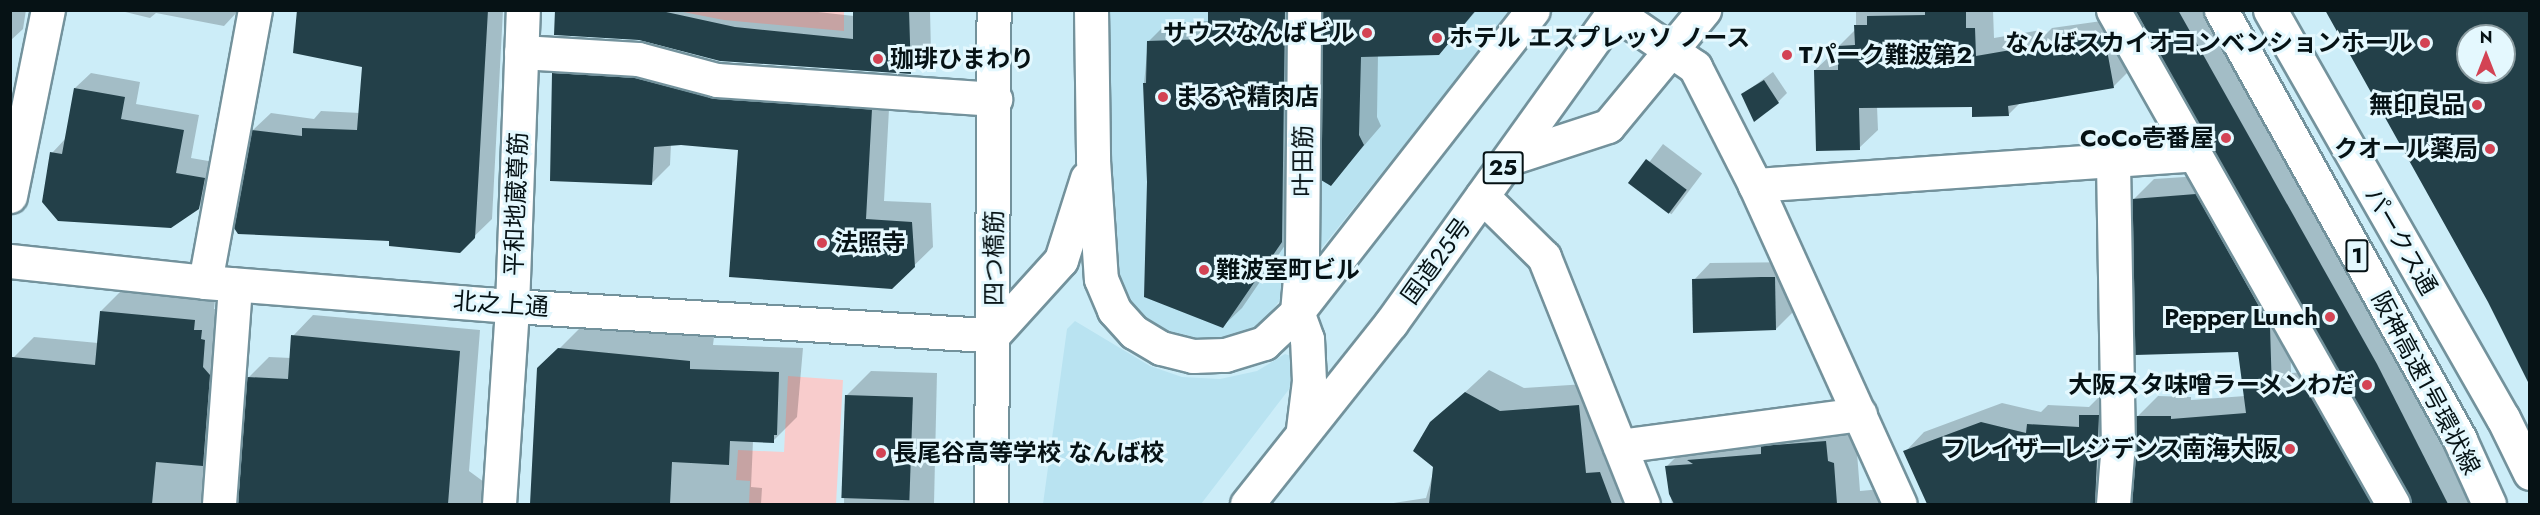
<!DOCTYPE html>
<meta charset="utf-8">
<style>
body{margin:0}
#map{position:relative;width:2540px;height:515px;overflow:hidden;background:#ccedf8;font-family:Jost,"Noto Sans JP",sans-serif}
div>[style]{position:absolute}
.built>*{inset:0;background:#b9e3f1}
.green>*{inset:0;background:#f8cccc}
.shadow>*{inset:0;background:#0003;transform-origin:0 0}
.building>*{inset:0;background:#234049;transform-origin:0 0}
.roads{filter:drop-shadow(2px 0 #73929c) drop-shadow(-2px 0 #73929c) drop-shadow(0 2px #73929c) drop-shadow(0 -2px #73929c)}
.street>*{height:33px;margin:-16.5px;padding:0 16.5px;transform-origin:16.5px;border-radius:16.5px;background:#fff}
.secondary>*{height:33px;margin:-16.5px;padding:0 16.5px;transform-origin:16.5px;border-radius:16.5px;background:#fff}
.primary>*{height:33px;margin:-16.5px;padding:0 16.5px;transform-origin:16.5px;border-radius:16.5px;background:#fff}
.highway>*{height:33px;margin:-16.5px;padding:0 16.5px;transform-origin:16.5px;border-radius:16.5px;background:#fff}
.dots>*{width:16px;height:16px;translate:-50% -50%;box-sizing:border-box;border:3px solid #e4f8fe;border-radius:50%}
span{translate:-50% -50%;white-space:nowrap;text-align:center;line-height:1.15;-webkit-text-stroke:6px #e4f8fe;paint-order:stroke}
.shield-label span{padding:2px 4px;background:#e4f8fe;border:2px solid;border-radius:4px;-webkit-text-stroke-width:0}
.shield-label{font-size:22px;color:#061215;font-weight:700}
.poi-label{font-size:24px;color:#061215;font-weight:700}
.right{translate:-100% -50%;text-align:right}
.left{translate:0 -50%;text-align:left}
.street-label{font-size:24px;color:#061215}
.frame{position:absolute;inset:0;border:12px solid #061215;pointer-events:none}
.north{position:absolute;left:2456px;top:24px;width:60px;height:60px;box-sizing:border-box;background:#e4f8fe;border:2px solid #8b9ca1;border-radius:50%;rotate:0deg;font-size:16px;font-weight:700;line-height:24px;text-align:center;color:#061215}
.north::after{content:'';display:block;margin:auto;width:21px;height:27px;background:#d34354;clip-path:polygon(50% 0,100% 100%,50% 72%,0 100%)}
</style>
<div id="map">
<div class="built">
<div style="clip-path:polygon(1105px 11px,1511px 11px,1261px 324px,1216px 343px,1168px 335px,1132px 312px,1111px 271px)"></div>
<div style="clip-path:polygon(1075px 321px,1150px 366px,1182px 377px,1220px 379px,1257px 371px,1285px 354px,1294px 357px,1299px 366px,1290px 388px,1201px 504px,1043px 504px,1067px 329px)"></div>
</div>
<div class="green">
<div style="clip-path:polygon(678px 11px,844px 11px,844px 31px,724px 20px)"></div>
<div style="clip-path:polygon(788px 376px,843px 380px,836px 504px,749px 504px,750px 481px,736px 480px,738px 450px,784px 452px)"></div>
</div>
<div class="shadow">
<div style="clip-path:polygon(10px 10px,26px 10px,23px 29px,10px 41px)"></div>
<div style="clip-path:polygon(117px 10px,239px 10px,224px 26px,156px 13px,150px 18px)"></div>
<div style="clip-path:polygon(304px 10px,503px 10px,492px 219px,459px 251px,253px 130px,271px 113px,314px 119px,321px 111px,360px 113px,363px 65px)"></div>
<div style="clip-path:polygon(557px 10px,800px 10px,854px 16px,854px 10px,930px 10px,931px 52px,910px 73px)"></div>
<div style="clip-path:polygon(1209px 10px,1304px 10px,1301px 222px,1242px 308px,1222px 327px,1149px 182px,1144px 84px,1148px 42px,1167px 23px,1209px 21px)"></div>
<div style="clip-path:polygon(1324px 10px,1477px 10px,1438px 54px,1378px 55px,1377px 117px,1381px 126px,1331px 184px)"></div>
<div style="clip-path:polygon(1856px 10px,1993px 10px,1994px 38px,2041px 30px,2046px 34px,2052px 28px,2123px 18px,2132px 68px,2113px 87px,2020px 103px,2008px 115px,1973px 105px,1877px 106px,1878px 130px,1859px 148px,1815px 70px,1834px 52px,1839px 52px,1839px 46px,1856px 29px)"></div>
<div style="clip-path:polygon(2163px 10px,2209px 10px,2461px 465px,2475px 504px,1928px 504px,1905px 452px,1924px 432px,2002px 403px,2041px 412px,2048px 405px,2089px 407px,2100px 396px,2118px 396px,2121px 500px,2133px 504px,2138px 416px,2158px 396px,2191px 397px,2191px 400px,2245px 396px,2239px 351px,2134px 199px,2154px 179px,2215px 175px,2290px 306px,2291px 373px,2327px 371px,2397px 494px,2411px 502px,2411px 494px)"></div>
<div style="clip-path:polygon(evenodd,2327px 10px,2530px 10px,2530px 378px,2490px 301px,2327px 10px,2468px 36px,2504px 36px,2504px 72px,2468px 72px,2468px 36px)"></div>
<div style="clip-path:polygon(572px 54px,890px 91px,884px 201px,931px 203px,933px 247px,892px 287px,740px 148px,671px 144px,670px 165px,652px 183px,553px 73px)"></div>
<div style="clip-path:polygon(1773px 72px,1787px 93px,1778px 102px,1743px 94px)"></div>
<div style="clip-path:polygon(91px 73px,140px 82px,136px 104px,199px 115px,191px 158px,220px 163px,214px 192px,198px 207px,52px 153px,66px 138px,75px 88px)"></div>
<div style="left:1663px;top:144px;width:49px;height:51px;rotate:37deg"></div>
<div style="clip-path:polygon(1791px 262px,1792px 313px,1776px 329px,1694px 280px,1710px 263px)"></div>
<div style="clip-path:polygon(122px 290px,215px 300px,214px 309px,222px 310px,223px 492px,239px 503px,249px 377px,269px 357px,291px 358px,293px 336px,313px 315px,480px 330px,469px 471px,484px 482px,483px 504px,10px 504px,13px 358px,34px 337px,98px 343px,101px 311px)"></div>
<div style="clip-path:polygon(583px 325px,714px 337px,713px 345px,803px 348px,797px 417px,773px 441px,753px 441px,751px 487px,762px 488px,761px 504px,531px 504px,539px 369px)"></div>
<div style="clip-path:polygon(1489px 370px,1524px 388px,1601px 383px,1642px 504px,1387px 504px,1426px 498px,1435px 467px,1432px 423px)"></div>
<div style="clip-path:polygon(871px 371px,937px 373px,934px 504px,844px 504px,846px 396px)"></div>
<div style="clip-path:polygon(1848px 419px,1851px 439px,1856px 440px,1860px 491px,1892px 488px,1893px 504px,1672px 504px,1666px 467px,1689px 444px)"></div>
</div>
<div class="building">
<div style="clip-path:polygon(297px 10px,488px 10px,475px 238px,460px 253px,389px 246px,389px 241px,238px 234px,234px 228px,252px 130px,302px 136px,302px 128px,357px 130px,362px 67px,293px 53px)"></div>
<div style="clip-path:polygon(555px 10px,657px 10px,735px 27px,853px 39px,853px 10px,909px 10px,911px 74px,720px 61px,639px 40px,554px 35px)"></div>
<div style="clip-path:polygon(1208px 10px,1285px 10px,1282px 242px,1223px 328px,1144px 297px,1147px 182px,1143px 83px,1146px 83px,1147px 41px,1208px 39px)"></div>
<div style="clip-path:polygon(1323px 10px,1476px 10px,1439px 55px,1361px 57px,1359px 135px,1364px 145px,1331px 186px,1321px 180px)"></div>
<div style="clip-path:polygon(1925px 10px,1966px 10px,1966px 28px,1975px 28px,1976px 56px,2104px 34px,2114px 88px,2008px 106px,2009px 116px,1972px 117px,1972px 107px,1859px 108px,1860px 150px,1816px 151px,1814px 70px,1838px 70px,1838px 46px,1855px 45px,1854px 25px,1867px 25px,1867px 16px,1925px 15px)"></div>
<div style="clip-path:polygon(2135px 10px,2178px 10px,2377px 364px,2448px 504px,2412px 504px)"></div>
<div style="clip-path:polygon(evenodd,2325px 10px,2529px 10px,2529px 384px,2488px 302px,2325px 10px,2468px 36px,2504px 36px,2504px 72px,2468px 72px,2468px 36px)"></div>
<div style="clip-path:polygon(552px 73px,635px 78px,716px 99px,872px 109px,866px 219px,912px 222px,915px 267px,892px 289px,729px 277px,738px 150px,681px 145px,654px 147px,652px 185px,550px 181px)"></div>
<div style="clip-path:polygon(1764px 80px,1779px 103px,1754px 122px,1741px 94px)"></div>
<div style="clip-path:polygon(74px 88px,125px 97px,121px 119px,184px 130px,176px 173px,205px 178px,199px 209px,171px 228px,58px 221px,42px 202px,50px 152px,62px 154px)"></div>
<div style="left:1646px;top:159px;width:51px;height:30px;rotate:37deg"></div>
<div style="clip-path:polygon(2196px 194px,2270px 326px,2272px 392px,2307px 390px,2372px 504px,2132px 504px,2136px 416px,2171px 416px,2171px 419px,2246px 413px,2238px 352px,2135px 355px,2132px 199px)"></div>
<div style="clip-path:polygon(1761px 277px,1775px 277px,1776px 330px,1693px 333px,1692px 279px)"></div>
<div style="clip-path:polygon(100px 311px,195px 320px,194px 330px,202px 330px,201px 339px,205px 340px,203px 367px,210px 375px,203px 466px,156px 462px,152px 504px,10px 504px,12px 357px,95px 365px)"></div>
<div style="clip-path:polygon(291px 335px,460px 351px,448px 504px,238px 504px,247px 377px,288px 379px)"></div>
<div style="clip-path:polygon(558px 348px,690px 361px,690px 369px,779px 372px,777px 435px,774px 435px,774px 443px,730px 441px,729px 465px,672px 462px,670px 504px,530px 504px,537px 368px)"></div>
<div style="clip-path:polygon(1465px 392px,1500px 411px,1579px 405px,1586px 473px,1600px 472px,1612px 504px,1429px 504px,1433px 467px,1413px 451px,1430px 422px)"></div>
<div style="left:845px;top:395px;width:68px;height:103px;rotate:2deg"></div>
<div style="clip-path:polygon(2079px 415px,2099px 415px,2095px 504px,1927px 504px,1903px 451px,1981px 422px,2026px 433px,2027px 424px,2079px 427px)"></div>
<div style="clip-path:polygon(1826px 441px,1828px 461px,1834px 463px,1837px 504px,1674px 504px,1669px 494px,1665px 466px,1693px 464px,1687px 460px,1761px 454px,1761px 446px)"></div>
</div>
<div class="roads">
<div class="street">
<div style="left:1091px;top:10px;width:150px;rotate:89.2deg"></div>
<div style="left:1093px;top:160px;width:119px;rotate:86.2deg"></div>
<div style="left:1101px;top:279px;width:34px;rotate:67deg"></div>
<div style="left:1114px;top:310px;width:30px;rotate:48deg"></div>
<div style="left:1134px;top:332px;width:31px;rotate:31deg"></div>
<div style="left:1161px;top:348px;width:33px;rotate:14deg"></div>
<div style="left:1193px;top:356px;width:32px;rotate:-2deg"></div>
<div style="left:1225px;top:355px;width:41px;rotate:-17.1deg"></div>
<div style="left:1264px;top:343px;width:45px;rotate:-43.2deg"></div>
<div style="left:1297px;top:312px;width:383px;rotate:-52deg"></div>
<div style="left:2113px;top:10px;width:568px;rotate:60.46deg"></div>
<div style="left:521px;top:52px;width:117px;rotate:3.4deg"></div>
<div style="left:638px;top:59px;width:82px;rotate:14.9deg"></div>
<div style="left:717px;top:80px;width:279px;rotate:3.9deg"></div>
<div style="left:1510px;top:158px;width:103px;rotate:-18.1deg"></div>
<div style="left:1608px;top:126px;width:151px;rotate:-50.4deg"></div>
<div style="left:2113px;top:162px;width:281px;rotate:89deg"></div>
<div style="left:2118px;top:443px;width:61px;rotate:94.7deg"></div>
<div style="left:1755px;top:185px;width:439px;rotate:-4deg"></div>
<div style="left:1482px;top:196px;width:87px;rotate:44.5deg"></div>
<div style="left:1544px;top:257px;width:266px;rotate:68.2deg"></div>
<div style="left:993px;top:335px;width:101px;rotate:-47.8deg"></div>
<div style="left:1061px;top:260px;width:86px;rotate:-72.4deg"></div>
<div style="left:1303px;top:429px;width:48px;rotate:-82.9deg"></div>
<div style="left:1309px;top:381px;width:42px;rotate:-92.7deg"></div>
<div style="left:1307px;top:339px;width:29px;rotate:-110deg"></div>
<div style="left:1297px;top:312px;width:56px;rotate:-84.9deg"></div>
<div style="left:1302px;top:256px;width:246px;rotate:-89.5deg"></div>
<div style="left:1620px;top:446px;width:242px;rotate:-7.6deg"></div>
</div>
<div class="secondary">
<div style="left:1612px;top:10px;width:101px;rotate:34.5deg"></div>
<div style="left:1695px;top:67px;width:132px;rotate:63deg"></div>
<div style="left:1755px;top:185px;width:350px;rotate:65.6deg"></div>
<div style="left:2270px;top:10px;width:470px;rotate:60.3deg"></div>
<div style="left:2503px;top:418px;width:61px;rotate:63.9deg"></div>
<div style="left:10px;top:196px;width:190px;rotate:-78.5deg"></div>
<div style="left:10px;top:261px;width:196px;rotate:6.1deg"></div>
<div style="left:205px;top:282px;width:308px;rotate:4.5deg"></div>
<div style="left:512px;top:306px;width:482px;rotate:3.5deg"></div>
<div style="left:205px;top:282px;width:277px;rotate:-79.6deg"></div>
<div style="left:219px;top:504px;width:220px;rotate:-85.8deg"></div>
<div style="left:499px;top:504px;width:198px;rotate:-86.2deg"></div>
<div style="left:512px;top:306px;width:296px;rotate:-87.9deg"></div>
</div>
<div class="primary">
<div style="left:991px;top:504px;width:494px;rotate:-89.7deg"></div>
</div>
<div class="highway">
<div style="left:2221px;top:10px;width:492px;rotate:60.9deg"></div>
<div style="left:2460px;top:440px;width:70px;rotate:65.6deg"></div>
<div style="left:1247px;top:504px;width:231px;rotate:-51.5deg"></div>
<div style="left:1391px;top:323px;width:385px;rotate:-54.4deg"></div>
</div>
</div>
<div class="dots">
<div style="left:1367px;top:33px;background:#d34354"></div>
<div style="left:1437px;top:38px;background:#d34354"></div>
<div style="left:2425px;top:43px;background:#d34354"></div>
<div style="left:1787px;top:55px;background:#d34354"></div>
<div style="left:878px;top:59px;background:#d34354"></div>
<div style="left:1163px;top:97px;background:#d34354"></div>
<div style="left:2477px;top:105px;background:#d34354"></div>
<div style="left:2226px;top:138px;background:#d34354"></div>
<div style="left:2490px;top:149px;background:#d34354"></div>
<div style="left:822px;top:243px;background:#d34354"></div>
<div style="left:1204px;top:270px;background:#d34354"></div>
<div style="left:2330px;top:317px;background:#d34354"></div>
<div style="left:2367px;top:385px;background:#d34354"></div>
<div style="left:2290px;top:449px;background:#d34354"></div>
<div style="left:881px;top:453px;background:#d34354"></div>
</div>
<div class="shield-label">
<span style="left:1503px;top:168px">25</span>
<span style="left:2357px;top:256px">1</span>
</div>
<div class="poi-label">
<span class="right" style="left:1355px;top:33px">サウスなんばビル</span>
<span class="left" style="left:1449px;top:38px">ホテル エスプレッソ ノース</span>
<span class="right" style="left:2413px;top:43px">なんばスカイオコンベンションホール</span>
<span class="left" style="left:1799px;top:55px">Tパーク難波第2</span>
<span class="left" style="left:890px;top:59px">珈琲ひまわり</span>
<span class="left" style="left:1175px;top:97px">まるや精肉店</span>
<span class="right" style="left:2465px;top:105px">無印良品</span>
<span class="right" style="left:2214px;top:138px">CoCo壱番屋</span>
<span class="right" style="left:2478px;top:149px">クオール薬局</span>
<span class="left" style="left:834px;top:243px">法照寺</span>
<span class="left" style="left:1216px;top:270px">難波室町ビル</span>
<span class="right" style="left:2318px;top:317px">Pepper Lunch</span>
<span class="right" style="left:2355px;top:385px">大阪スタ味噌ラーメンわだ</span>
<span class="right" style="left:2278px;top:449px">フレイザーレジデンス南海大阪</span>
<span class="left" style="left:893px;top:453px">長尾谷高等学校 なんば校</span>
</div>
<div class="street-label">
<span style="left:1303px;top:161px;rotate:-90deg">叶田筋</span>
<span style="left:516px;top:204px;rotate:-88deg">平和地蔵尊筋</span>
<span style="left:2401px;top:241px;rotate:60deg">パークス通</span>
<span style="left:994px;top:258px;rotate:-90deg">四つ橋筋</span>
<span style="left:1436px;top:261px;rotate:-54deg">国道25号</span>
<span style="left:501px;top:304px;rotate:4deg">北之上通</span>
<span style="left:2426px;top:383px;rotate:62deg">阪神高速1号環状線</span>
</div>
<div class="frame"></div>
<div class="north">N</div>
</div>
